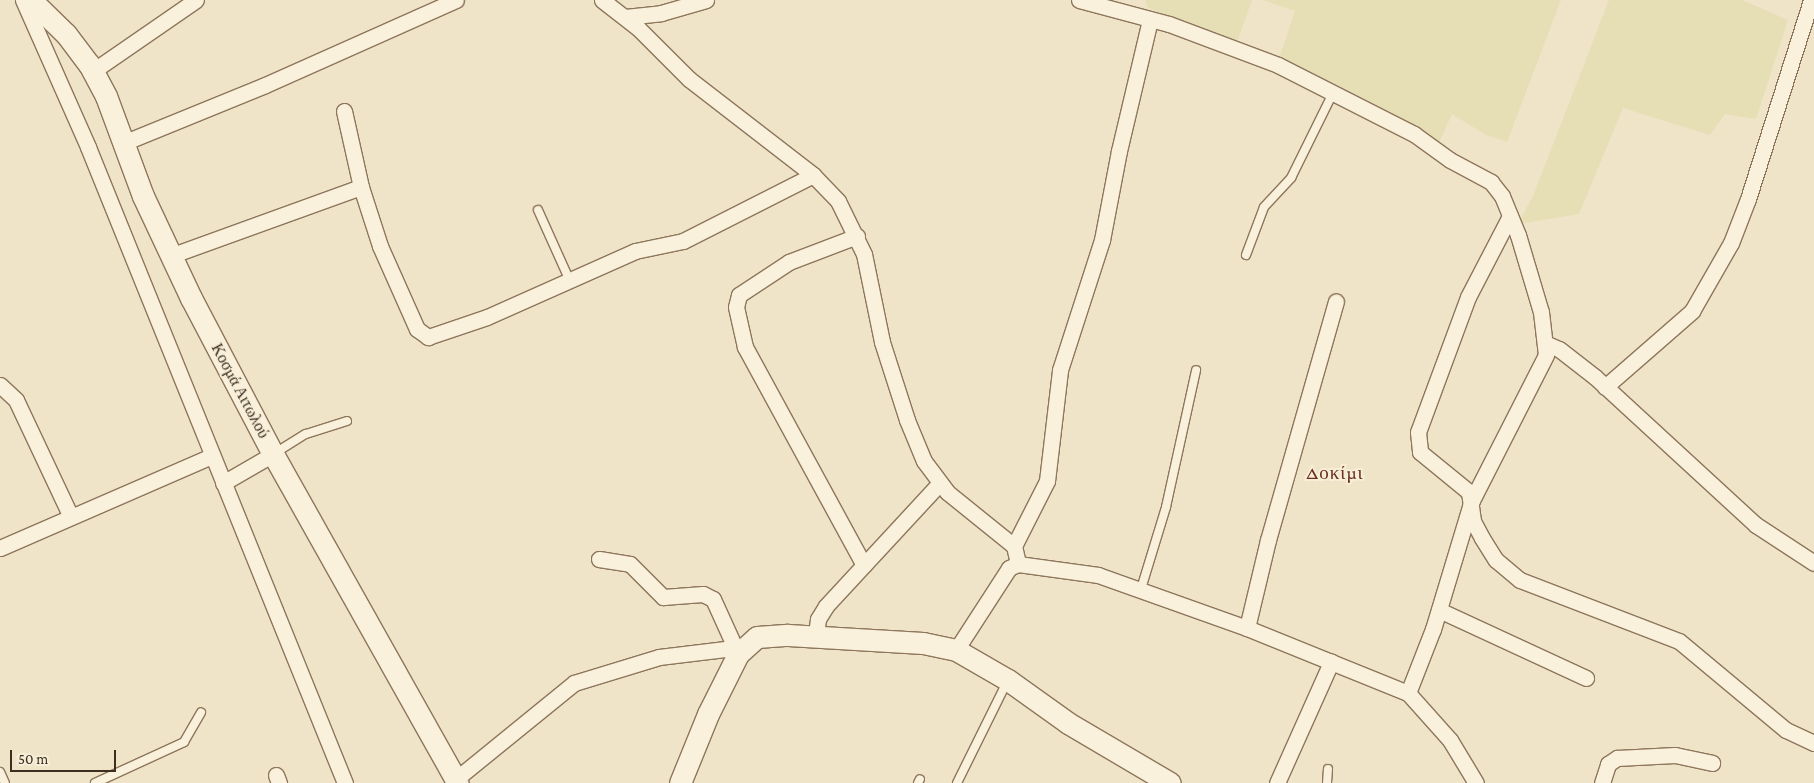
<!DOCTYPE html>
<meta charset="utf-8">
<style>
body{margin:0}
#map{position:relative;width:1814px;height:783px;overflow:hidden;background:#f0e4c8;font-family:"Crimson Pro",serif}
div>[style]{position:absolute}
.farmland>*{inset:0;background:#e6deb5}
.roads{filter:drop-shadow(1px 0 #8d765c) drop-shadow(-1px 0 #8d765c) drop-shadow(0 1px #8d765c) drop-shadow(0 -1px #8d765c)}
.lane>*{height:8px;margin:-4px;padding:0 4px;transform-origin:4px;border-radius:4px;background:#faf1dc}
.street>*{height:15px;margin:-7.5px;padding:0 7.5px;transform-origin:7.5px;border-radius:7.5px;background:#faf1dc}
.secondary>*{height:21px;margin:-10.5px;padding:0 10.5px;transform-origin:10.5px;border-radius:10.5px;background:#faf1dc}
span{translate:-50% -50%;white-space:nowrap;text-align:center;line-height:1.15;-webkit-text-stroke:4px #f7eed8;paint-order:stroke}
.street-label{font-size:16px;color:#3d2e20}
.quarter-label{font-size:19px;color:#6b2e1e;letter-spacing:1px}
.scale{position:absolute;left:10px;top:750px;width:106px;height:22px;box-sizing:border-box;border:2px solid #3d2e20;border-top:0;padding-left:6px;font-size:15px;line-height:18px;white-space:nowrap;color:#3d2e20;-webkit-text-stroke:4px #f7eed8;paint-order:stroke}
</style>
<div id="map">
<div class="farmland">
<div style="clip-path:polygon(1146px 0,1252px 0,1236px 45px,1147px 7px)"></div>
<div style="clip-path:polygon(1263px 0,1561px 0,1507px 142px,1486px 135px,1452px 114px,1436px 149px,1278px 62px,1295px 11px)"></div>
<div style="clip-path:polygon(1609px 0,1742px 0,1788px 20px,1756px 119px,1725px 114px,1710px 135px,1623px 108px,1579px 214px,1518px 224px,1533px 196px)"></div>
</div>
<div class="roads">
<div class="lane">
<div style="left:538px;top:210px;width:76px;rotate:65.8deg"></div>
<div style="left:1246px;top:255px;width:51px;rotate:-69.4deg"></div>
<div style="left:1264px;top:207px;width:40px;rotate:-47deg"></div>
<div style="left:1291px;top:178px;width:95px;rotate:-63.7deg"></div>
<div style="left:275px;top:453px;width:36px;rotate:-32deg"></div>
<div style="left:306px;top:434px;width:43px;rotate:-17.6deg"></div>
<div style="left:1141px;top:589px;width:86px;rotate:-73deg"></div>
<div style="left:1166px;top:507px;width:140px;rotate:-77.6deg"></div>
<div style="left:0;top:772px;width:12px;rotate:66deg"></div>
<div style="left:95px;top:783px;width:98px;rotate:-24.7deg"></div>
<div style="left:184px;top:742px;width:34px;rotate:-60deg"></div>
<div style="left:918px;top:783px;width:4px;rotate:-63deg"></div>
<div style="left:957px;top:783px;width:113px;rotate:-63.7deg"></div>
<div style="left:1327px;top:783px;width:14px;rotate:-86deg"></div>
</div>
<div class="street">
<div style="left:23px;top:0;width:161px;rotate:66.1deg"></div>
<div style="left:88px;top:147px;width:686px;rotate:68deg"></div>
<div style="left:602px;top:0;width:46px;rotate:37.9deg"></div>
<div style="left:638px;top:28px;width:72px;rotate:45deg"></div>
<div style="left:689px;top:79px;width:157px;rotate:37.7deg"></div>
<div style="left:813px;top:175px;width:36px;rotate:46deg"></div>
<div style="left:838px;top:201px;width:59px;rotate:63.9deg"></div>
<div style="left:864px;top:254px;width:90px;rotate:78.4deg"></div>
<div style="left:882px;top:342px;width:82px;rotate:72.2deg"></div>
<div style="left:907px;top:420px;width:44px;rotate:67.5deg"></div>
<div style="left:924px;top:461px;width:39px;rotate:53deg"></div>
<div style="left:947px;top:492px;width:86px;rotate:38.9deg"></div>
<div style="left:1014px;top:546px;width:18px;rotate:77deg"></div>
<div style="left:1079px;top:0;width:93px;rotate:14.9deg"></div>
<div style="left:1169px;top:24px;width:116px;rotate:20.6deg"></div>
<div style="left:1278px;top:65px;width:153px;rotate:26.9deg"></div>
<div style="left:1414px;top:134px;width:44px;rotate:35.8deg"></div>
<div style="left:1450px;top:160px;width:47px;rotate:28.2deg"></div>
<div style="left:1491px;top:182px;width:18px;rotate:52deg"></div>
<div style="left:1502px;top:196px;width:42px;rotate:67.7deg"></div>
<div style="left:1518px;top:235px;width:80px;rotate:73.4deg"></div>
<div style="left:1541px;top:312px;width:43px;rotate:83.4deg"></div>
<div style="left:1546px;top:355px;width:163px;rotate:117deg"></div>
<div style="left:1472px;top:500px;width:135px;rotate:106.8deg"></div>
<div style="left:1433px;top:629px;width:69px;rotate:111.3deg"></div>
<div style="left:625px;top:17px;width:36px;rotate:-6deg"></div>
<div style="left:661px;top:13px;width:47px;rotate:-16.1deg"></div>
<div style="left:93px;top:71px;width:125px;rotate:-34.6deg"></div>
<div style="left:344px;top:111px;width:78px;rotate:77.4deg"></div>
<div style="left:361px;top:187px;width:62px;rotate:72.1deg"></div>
<div style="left:380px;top:246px;width:91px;rotate:66deg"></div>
<div style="left:417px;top:329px;width:14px;rotate:36deg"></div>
<div style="left:428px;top:337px;width:62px;rotate:-18.7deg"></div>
<div style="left:487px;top:317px;width:162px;rotate:-24deg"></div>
<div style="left:635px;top:251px;width:49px;rotate:-11.8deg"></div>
<div style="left:683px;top:241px;width:146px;rotate:-26.9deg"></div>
<div style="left:123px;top:143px;width:153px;rotate:-22.2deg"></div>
<div style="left:265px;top:85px;width:209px;rotate:-24deg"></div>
<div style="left:1510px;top:216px;width:91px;rotate:117.4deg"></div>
<div style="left:1468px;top:297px;width:144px;rotate:110.3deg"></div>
<div style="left:1418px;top:432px;width:20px;rotate:84deg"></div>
<div style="left:1420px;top:452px;width:63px;rotate:39.2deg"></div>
<div style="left:1469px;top:492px;width:29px;rotate:82deg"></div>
<div style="left:1473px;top:521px;width:19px;rotate:62deg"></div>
<div style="left:1482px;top:538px;width:26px;rotate:58deg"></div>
<div style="left:1496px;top:560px;width:31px;rotate:40deg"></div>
<div style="left:1520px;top:580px;width:170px;rotate:21deg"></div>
<div style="left:1679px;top:641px;width:139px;rotate:39.8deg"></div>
<div style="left:1786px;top:730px;width:31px;rotate:25deg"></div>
<div style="left:857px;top:236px;width:73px;rotate:159.1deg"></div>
<div style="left:789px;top:262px;width:60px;rotate:146.6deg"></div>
<div style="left:739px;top:295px;width:12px;rotate:104deg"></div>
<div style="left:736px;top:307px;width:41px;rotate:77.3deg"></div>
<div style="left:745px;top:347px;width:248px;rotate:61.4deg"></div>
<div style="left:170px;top:256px;width:203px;rotate:-19.9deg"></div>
<div style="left:1547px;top:344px;width:13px;rotate:23deg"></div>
<div style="left:1559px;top:349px;width:46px;rotate:37.9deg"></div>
<div style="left:1595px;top:377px;width:219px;rotate:42.6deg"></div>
<div style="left:1756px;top:525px;width:69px;rotate:33.2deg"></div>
<div style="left:0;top:385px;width:22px;rotate:43deg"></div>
<div style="left:16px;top:400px;width:129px;rotate:64.8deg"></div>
<div style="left:1605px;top:387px;width:116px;rotate:-41.1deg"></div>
<div style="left:1692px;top:311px;width:78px;rotate:-60.2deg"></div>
<div style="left:1731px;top:243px;width:47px;rotate:-68.9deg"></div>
<div style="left:1748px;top:199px;width:209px;rotate:-72.4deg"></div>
<div style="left:223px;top:483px;width:58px;rotate:-30.1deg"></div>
<div style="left:1014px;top:546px;width:73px;rotate:-63.1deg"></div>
<div style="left:1047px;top:481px;width:112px;rotate:-83.3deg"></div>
<div style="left:1060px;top:370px;width:137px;rotate:-72.1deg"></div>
<div style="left:1102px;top:240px;width:91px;rotate:-79.2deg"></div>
<div style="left:1119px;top:151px;width:135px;rotate:-76.7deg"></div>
<div style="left:0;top:548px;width:231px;rotate:-23.5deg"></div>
<div style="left:599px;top:559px;width:31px;rotate:9deg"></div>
<div style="left:630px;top:564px;width:47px;rotate:45deg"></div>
<div style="left:663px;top:597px;width:40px;rotate:-4.3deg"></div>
<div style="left:703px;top:594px;width:11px;rotate:27deg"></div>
<div style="left:713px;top:599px;width:60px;rotate:65.6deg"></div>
<div style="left:1439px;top:610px;width:162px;rotate:24.8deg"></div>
<div style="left:1247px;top:628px;width:90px;rotate:-76.6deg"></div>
<div style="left:1268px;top:540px;width:248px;rotate:-74.1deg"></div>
<div style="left:816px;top:635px;width:16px;rotate:-83deg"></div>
<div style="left:818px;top:619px;width:15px;rotate:-58deg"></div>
<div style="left:826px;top:606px;width:166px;rotate:-47.2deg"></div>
<div style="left:956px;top:650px;width:98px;rotate:-57.1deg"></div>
<div style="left:1009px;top:568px;width:10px;rotate:-24deg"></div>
<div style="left:1018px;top:564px;width:81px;rotate:7.8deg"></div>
<div style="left:1098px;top:575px;width:158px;rotate:19.6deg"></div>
<div style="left:1247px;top:628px;width:174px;rotate:22deg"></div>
<div style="left:1408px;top:693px;width:63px;rotate:48.2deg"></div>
<div style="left:1450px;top:740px;width:50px;rotate:58.8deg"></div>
<div style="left:276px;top:775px;width:9px;rotate:69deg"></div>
<div style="left:456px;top:779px;width:152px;rotate:-39.1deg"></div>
<div style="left:574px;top:683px;width:89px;rotate:-17deg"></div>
<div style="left:659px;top:657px;width:75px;rotate:-6.9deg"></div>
<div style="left:1277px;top:783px;width:133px;rotate:-65.9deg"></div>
<div style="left:1602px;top:783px;width:20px;rotate:-72deg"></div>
<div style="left:1608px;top:764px;width:11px;rotate:-34deg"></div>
<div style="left:1617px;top:758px;width:58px;rotate:-3deg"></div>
<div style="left:1675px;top:755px;width:38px;rotate:12deg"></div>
</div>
<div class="secondary">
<div style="left:31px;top:0;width:49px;rotate:44.2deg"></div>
<div style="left:66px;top:34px;width:38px;rotate:53deg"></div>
<div style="left:89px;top:64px;width:36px;rotate:62deg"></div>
<div style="left:106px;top:96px;width:107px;rotate:69.7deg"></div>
<div style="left:143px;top:196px;width:113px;rotate:64.8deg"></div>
<div style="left:191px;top:298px;width:176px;rotate:62.3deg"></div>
<div style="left:273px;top:454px;width:377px;rotate:60.7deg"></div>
<div style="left:680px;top:783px;width:74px;rotate:-67.9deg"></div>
<div style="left:708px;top:714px;width:67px;rotate:-63.4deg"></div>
<div style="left:738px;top:654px;width:25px;rotate:-42deg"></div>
<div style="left:757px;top:637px;width:31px;rotate:-4deg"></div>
<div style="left:788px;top:635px;width:135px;rotate:3.4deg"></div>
<div style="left:923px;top:643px;width:34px;rotate:12deg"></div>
<div style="left:956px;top:650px;width:60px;rotate:30deg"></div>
<div style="left:1008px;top:680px;width:74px;rotate:35.6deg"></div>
<div style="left:1068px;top:723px;width:118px;rotate:30.5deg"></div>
</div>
</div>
<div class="street-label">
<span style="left:240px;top:391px;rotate:62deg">Κοσμά Αιτωλού</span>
</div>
<div class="quarter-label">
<span style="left:1335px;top:473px">Δοκίμι</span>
</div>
<div class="scale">50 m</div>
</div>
